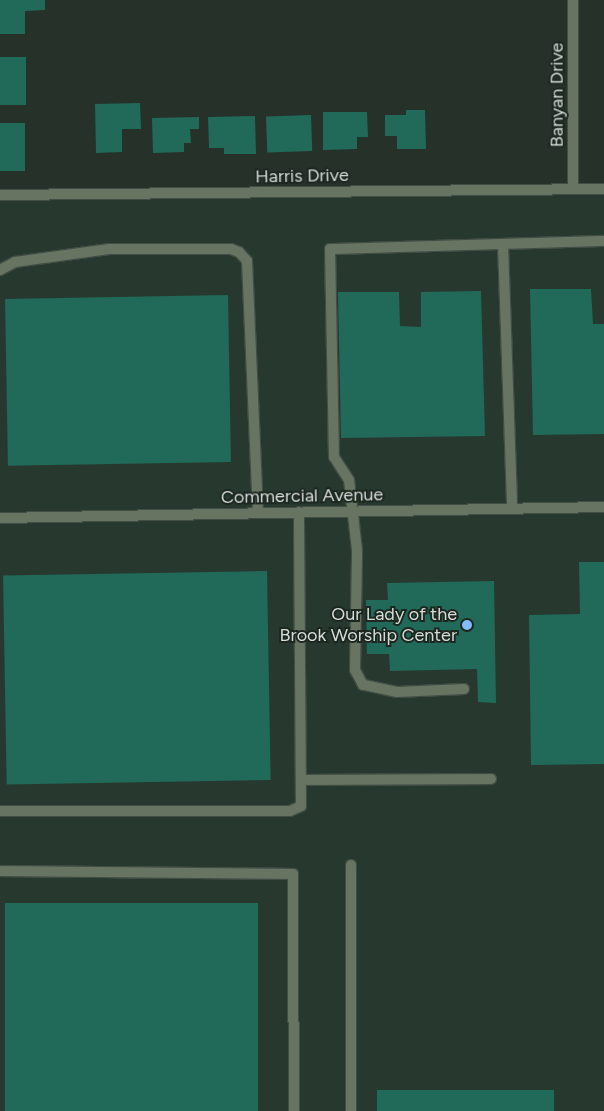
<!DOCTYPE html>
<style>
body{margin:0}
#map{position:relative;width:604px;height:1111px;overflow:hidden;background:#26312a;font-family:Figtree,sans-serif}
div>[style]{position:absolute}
.built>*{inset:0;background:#27392e;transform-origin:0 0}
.building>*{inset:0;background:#216959;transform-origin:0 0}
.roads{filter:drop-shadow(1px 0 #424d46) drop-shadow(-1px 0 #424d46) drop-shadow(0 1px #424d46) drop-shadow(0 -1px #424d46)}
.lane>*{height:10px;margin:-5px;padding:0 5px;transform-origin:5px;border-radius:5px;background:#677461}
.street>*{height:10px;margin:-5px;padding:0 5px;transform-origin:5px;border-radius:5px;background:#677461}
.dots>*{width:14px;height:14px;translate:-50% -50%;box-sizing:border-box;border:2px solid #1c2720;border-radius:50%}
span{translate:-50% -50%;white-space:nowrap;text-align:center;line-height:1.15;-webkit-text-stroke:4px #1c2720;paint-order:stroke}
.street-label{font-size:18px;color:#d6ddd8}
.poi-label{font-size:18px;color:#d6ddd8}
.right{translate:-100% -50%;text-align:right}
</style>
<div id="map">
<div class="built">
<div style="left:604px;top:195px;width:916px;height:604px;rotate:90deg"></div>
</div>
<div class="building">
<div style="clip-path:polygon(0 0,45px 0,45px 10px,25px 11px,25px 34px,0 34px)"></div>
<div style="left:0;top:57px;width:26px;height:48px"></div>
<div style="clip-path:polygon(140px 103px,141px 129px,122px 129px,122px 152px,96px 153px,95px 104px)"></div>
<div style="clip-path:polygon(406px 110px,425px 110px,426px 149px,397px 149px,397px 136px,385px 136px,385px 115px,406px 115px)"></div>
<div style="clip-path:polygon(323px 112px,367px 112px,368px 137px,357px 137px,357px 149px,323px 150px)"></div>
<div style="left:311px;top:115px;width:36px;height:45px;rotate:88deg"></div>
<div style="clip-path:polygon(255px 116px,256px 154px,224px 154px,224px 148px,209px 148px,208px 117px)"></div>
<div style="clip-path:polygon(199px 117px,199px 129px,190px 129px,191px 143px,184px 143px,184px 152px,153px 153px,152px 118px)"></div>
<div style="left:0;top:123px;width:25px;height:48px"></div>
<div style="clip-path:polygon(530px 289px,591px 289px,593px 324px,604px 324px,604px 434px,533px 435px)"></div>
<div style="clip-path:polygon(481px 291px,485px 436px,341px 438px,338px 292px,399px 292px,400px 326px,421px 327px,421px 292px)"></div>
<div style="left:228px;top:295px;width:167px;height:223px;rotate:89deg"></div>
<div style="clip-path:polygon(579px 562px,604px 562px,604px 764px,531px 765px,529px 615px,580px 614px)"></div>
<div style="left:267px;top:571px;width:209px;height:264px;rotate:89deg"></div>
<div style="clip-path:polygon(494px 581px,496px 703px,478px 702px,477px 669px,390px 671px,389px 654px,367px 654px,366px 600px,388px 600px,387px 583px)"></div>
<div style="left:5px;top:903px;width:253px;height:208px"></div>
<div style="left:554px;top:1090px;width:21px;height:177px;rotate:90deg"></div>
</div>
<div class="roads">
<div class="lane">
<div style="left:503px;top:245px;width:264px;rotate:88deg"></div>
<div style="left:0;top:270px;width:17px;rotate:-28deg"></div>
<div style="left:15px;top:262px;width:95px;rotate:-7.9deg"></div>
<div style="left:109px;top:249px;width:122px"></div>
<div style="left:231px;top:249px;width:9px;rotate:21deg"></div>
<div style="left:239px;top:252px;width:12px;rotate:48deg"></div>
<div style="left:247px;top:261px;width:252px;rotate:87.5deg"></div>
<div style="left:464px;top:689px;width:67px;rotate:177.4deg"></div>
<div style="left:397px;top:692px;width:35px;rotate:-168deg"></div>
<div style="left:363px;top:685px;width:17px;rotate:-118deg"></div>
<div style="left:355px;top:670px;width:120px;rotate:-89deg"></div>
<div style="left:357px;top:550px;width:70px;rotate:-96.5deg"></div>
<div style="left:349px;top:480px;width:27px;rotate:-123deg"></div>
<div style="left:334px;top:457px;width:208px;rotate:-91.1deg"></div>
<div style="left:330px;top:249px;width:274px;rotate:-1.7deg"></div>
<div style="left:301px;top:780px;width:190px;rotate:-0.3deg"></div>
<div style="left:0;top:811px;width:290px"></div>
<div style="left:290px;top:811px;width:12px;rotate:-24deg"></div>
<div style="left:301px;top:806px;width:294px;rotate:-90.4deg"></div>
<div style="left:351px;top:865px;width:246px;rotate:90deg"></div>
<div style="left:0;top:871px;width:293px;rotate:0.6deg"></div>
<div style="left:293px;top:874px;width:237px;rotate:89.8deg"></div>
</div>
<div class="street">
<div style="left:573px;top:0;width:189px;rotate:90deg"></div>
<div style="left:0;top:195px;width:604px;rotate:-0.57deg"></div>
<div style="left:0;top:518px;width:604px;rotate:-1.04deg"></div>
</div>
</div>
<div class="dots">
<div style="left:467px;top:625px;background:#82bcfa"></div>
</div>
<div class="street-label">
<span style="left:557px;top:95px;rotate:-90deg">Banyan Drive</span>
<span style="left:302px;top:176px;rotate:-1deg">Harris Drive</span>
<span style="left:302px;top:496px;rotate:-1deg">Commercial Avenue</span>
</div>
<div class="poi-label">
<span class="right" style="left:457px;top:625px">Our Lady of the<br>Brook Worship Center</span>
</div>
</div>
